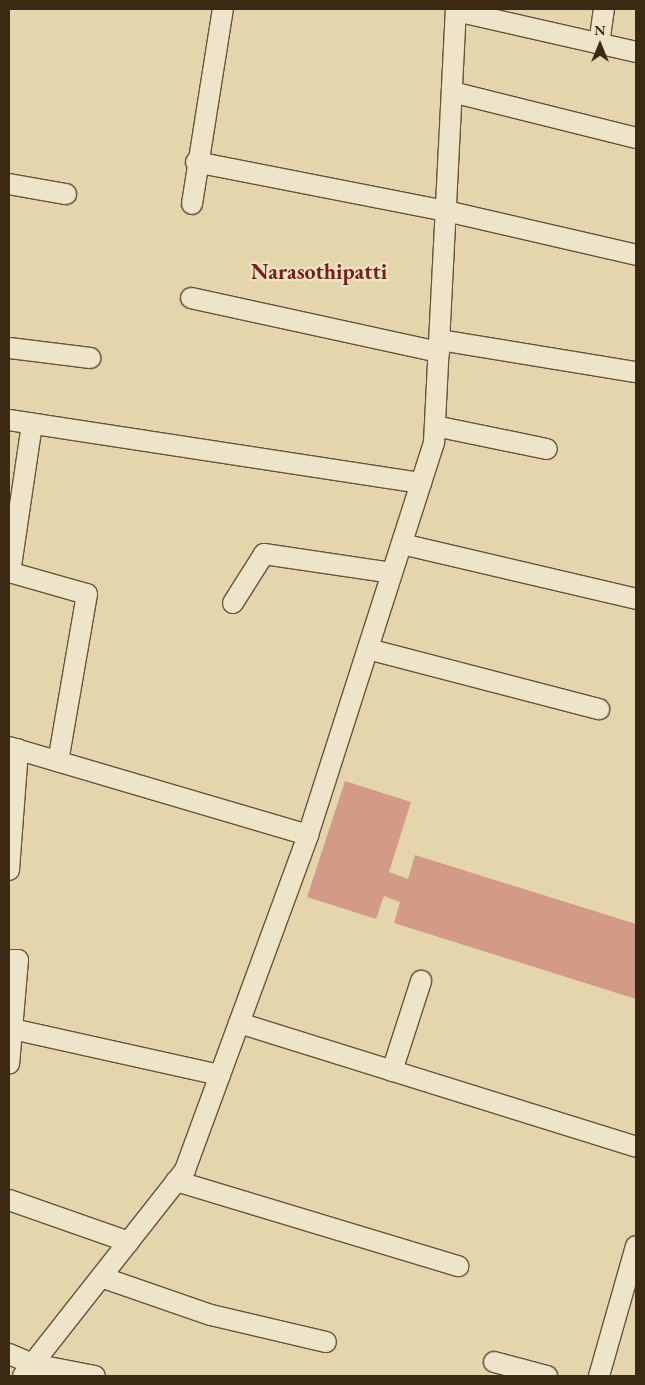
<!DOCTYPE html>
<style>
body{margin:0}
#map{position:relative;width:645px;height:1385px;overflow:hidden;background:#e4d5ad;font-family:"EB Garamond",serif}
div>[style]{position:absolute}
.building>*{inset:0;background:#d39b87}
.roads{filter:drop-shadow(1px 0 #66543a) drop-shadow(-1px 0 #66543a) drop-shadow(0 1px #66543a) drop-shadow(0 -1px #66543a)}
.street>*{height:20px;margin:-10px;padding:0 10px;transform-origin:10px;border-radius:10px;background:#ede4ca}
span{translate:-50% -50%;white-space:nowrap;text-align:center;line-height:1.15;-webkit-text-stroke:4.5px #ede4ca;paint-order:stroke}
.district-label{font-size:22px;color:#7a1f14;font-weight:700}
.frame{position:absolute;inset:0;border:10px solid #3c2914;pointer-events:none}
.north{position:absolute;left:575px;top:20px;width:50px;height:50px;-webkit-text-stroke:4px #ede4ca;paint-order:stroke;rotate:0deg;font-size:14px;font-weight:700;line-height:20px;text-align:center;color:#3c2914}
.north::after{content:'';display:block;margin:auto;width:18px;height:22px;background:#3c2914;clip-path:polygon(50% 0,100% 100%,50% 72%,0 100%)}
</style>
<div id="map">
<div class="building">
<div style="clip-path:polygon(345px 781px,411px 802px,389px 872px,408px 879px,415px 855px,636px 924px,636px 999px,394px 923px,400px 902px,384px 896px,376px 919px,307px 897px)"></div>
</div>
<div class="roads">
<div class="street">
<div style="left:456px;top:11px;width:185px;rotate:12.8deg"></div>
<div style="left:599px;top:44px;width:35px;rotate:-82deg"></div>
<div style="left:452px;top:92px;width:190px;rotate:14deg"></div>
<div style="left:196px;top:162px;width:255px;rotate:11.1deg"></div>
<div style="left:446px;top:211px;width:195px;rotate:13deg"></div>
<div style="left:9px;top:184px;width:58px;rotate:10deg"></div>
<div style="left:192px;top:204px;width:197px;rotate:-81deg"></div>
<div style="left:191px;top:298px;width:254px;rotate:12.3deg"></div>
<div style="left:440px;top:340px;width:199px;rotate:9.3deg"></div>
<div style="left:9px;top:348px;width:82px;rotate:7deg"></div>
<div style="left:9px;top:420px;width:417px;rotate:8.7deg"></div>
<div style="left:435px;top:426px;width:114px;rotate:11.6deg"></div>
<div style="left:402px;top:544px;width:240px;rotate:13.2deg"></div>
<div style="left:9px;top:572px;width:81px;rotate:15.8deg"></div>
<div style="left:87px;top:594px;width:170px;rotate:99.8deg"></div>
<div style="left:10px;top:573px;width:151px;rotate:-81.6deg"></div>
<div style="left:233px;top:603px;width:58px;rotate:-57.7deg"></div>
<div style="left:264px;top:554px;width:129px;rotate:8.4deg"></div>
<div style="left:368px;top:649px;width:239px;rotate:14.6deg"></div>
<div style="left:9px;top:747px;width:312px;rotate:16.4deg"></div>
<div style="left:9px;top:870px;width:121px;rotate:-85.7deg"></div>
<div style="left:9px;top:960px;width:9px"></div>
<div style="left:18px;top:960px;width:104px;rotate:94.9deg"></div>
<div style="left:239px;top:1023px;width:416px;rotate:17.3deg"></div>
<div style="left:12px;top:1029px;width:213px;rotate:12.5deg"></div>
<div style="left:392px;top:1071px;width:95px;rotate:-72.1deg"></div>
<div style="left:176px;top:1181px;width:295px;rotate:16.8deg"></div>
<div style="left:9px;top:1200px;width:127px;rotate:19.3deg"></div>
<div style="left:101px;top:1277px;width:116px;rotate:19.1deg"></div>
<div style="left:211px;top:1315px;width:118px;rotate:13.2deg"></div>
<div style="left:9px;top:1354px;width:26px;rotate:23deg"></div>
<div style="left:33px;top:1364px;width:63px;rotate:11deg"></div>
<div style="left:494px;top:1362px;width:55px;rotate:14.8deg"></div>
<div style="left:23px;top:1376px;width:262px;rotate:-51.8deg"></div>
<div style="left:185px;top:1170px;width:357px;rotate:-69.8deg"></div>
<div style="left:308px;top:835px;width:413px;rotate:-72.2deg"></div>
<div style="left:434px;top:442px;width:434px;rotate:-87.1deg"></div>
<div style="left:599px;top:1376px;width:135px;rotate:-74.1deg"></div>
</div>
</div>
<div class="district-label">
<span style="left:319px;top:272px">Narasothipatti</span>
</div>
<div class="frame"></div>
<div class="north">N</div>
</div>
